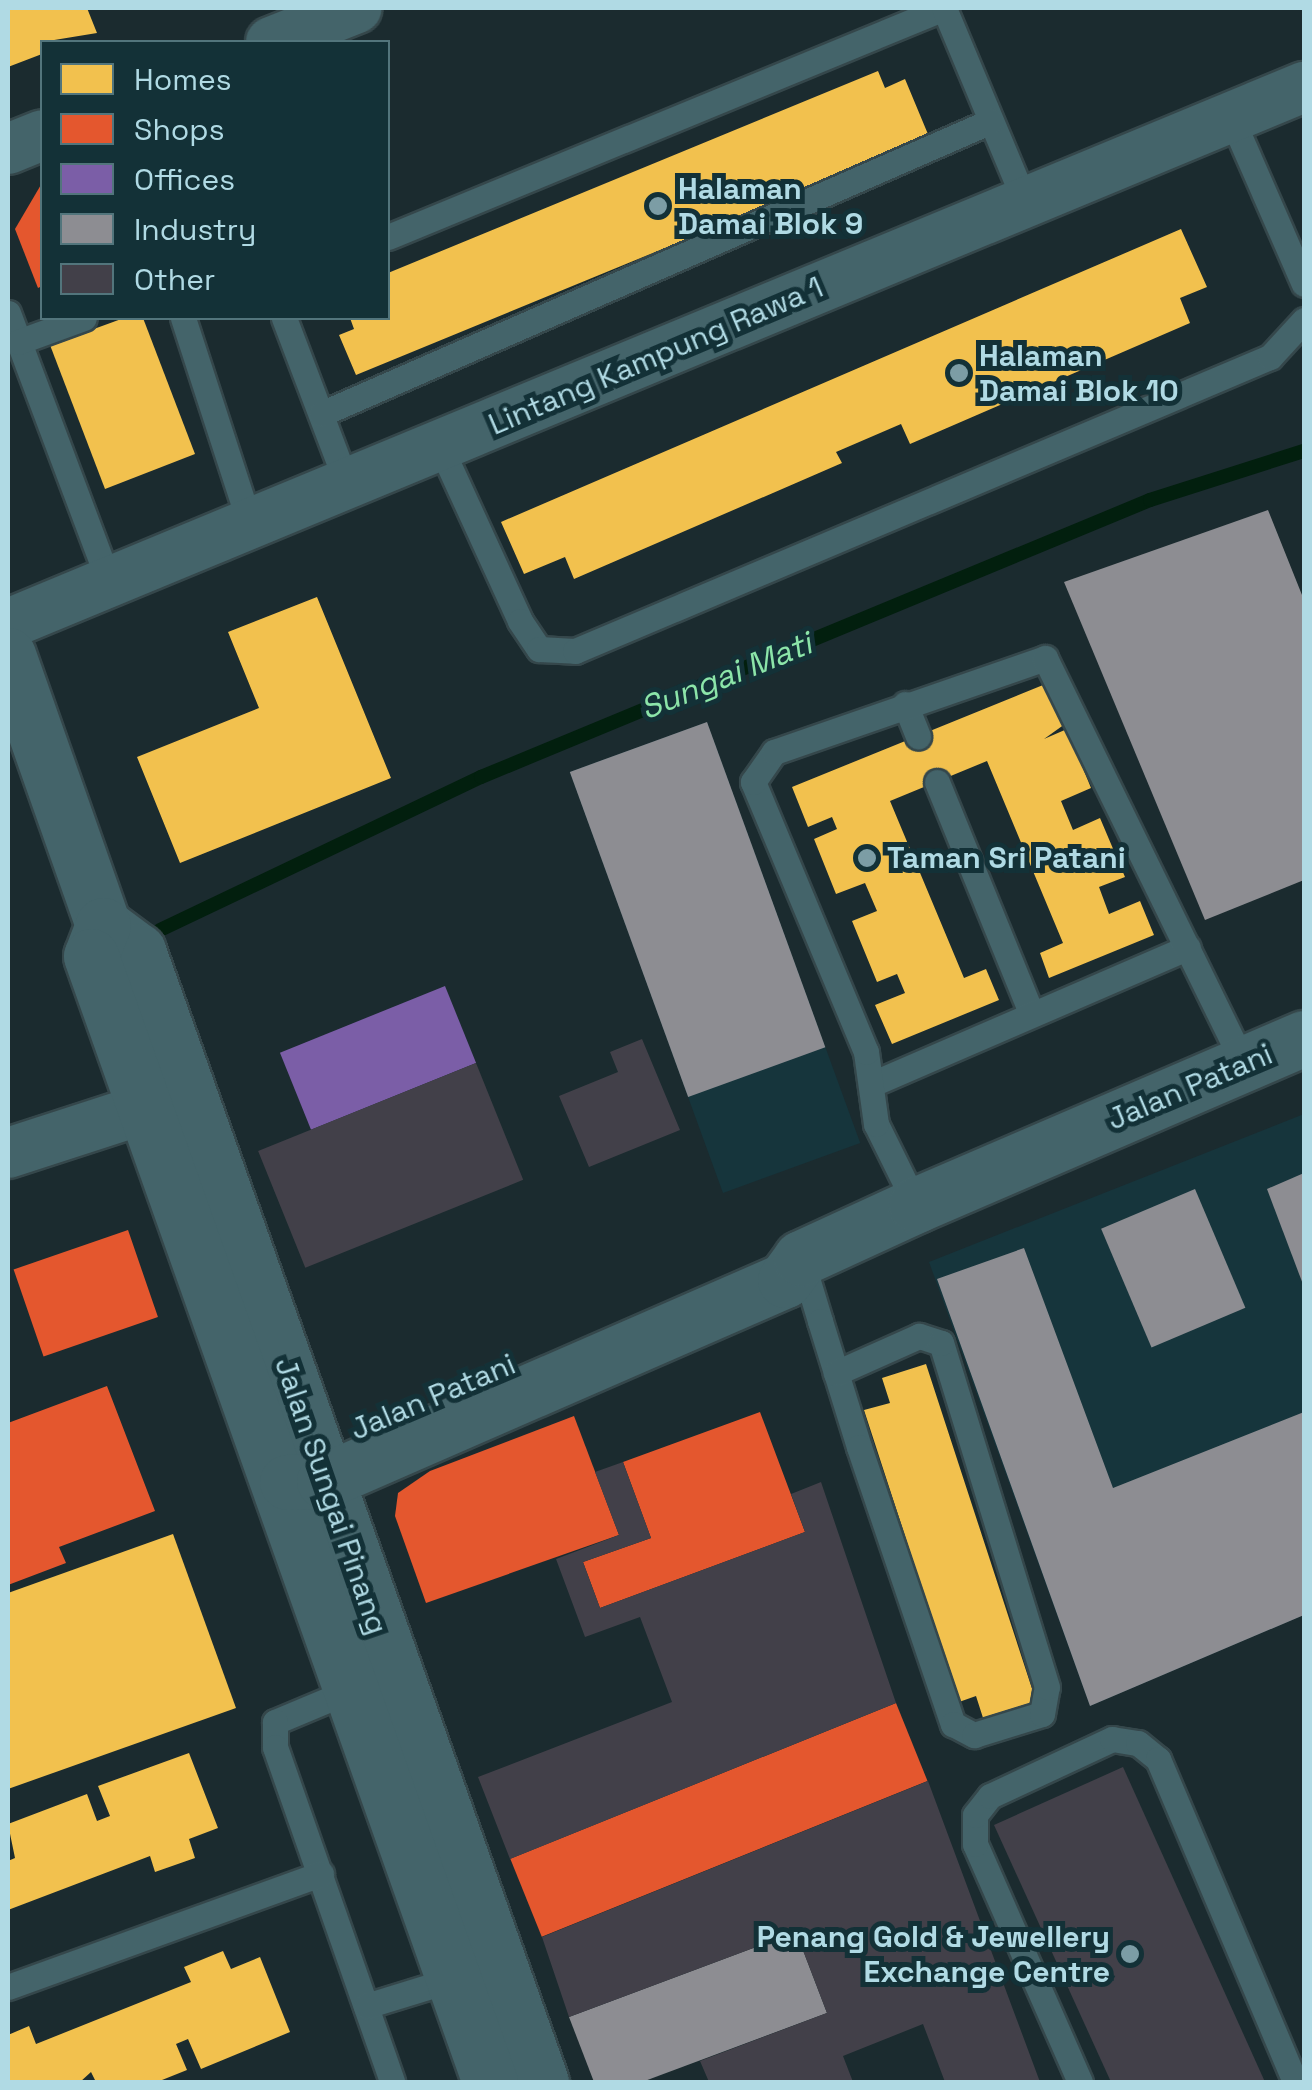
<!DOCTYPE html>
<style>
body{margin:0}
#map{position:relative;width:1312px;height:2090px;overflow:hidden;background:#1b2b2f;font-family:"Space Grotesk",sans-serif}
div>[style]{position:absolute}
.built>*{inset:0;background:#16353c;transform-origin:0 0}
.homes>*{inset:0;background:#f2c14e}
.shops>*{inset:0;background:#e4572e;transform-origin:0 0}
.offices>*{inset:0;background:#7b5ea7;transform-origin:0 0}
.industry>*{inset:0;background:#8d8d92;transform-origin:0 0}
.stream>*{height:14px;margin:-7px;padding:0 7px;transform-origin:7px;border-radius:7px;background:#021f0e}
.building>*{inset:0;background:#424049;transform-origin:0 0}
.roads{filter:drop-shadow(2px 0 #35474b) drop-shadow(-2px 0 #35474b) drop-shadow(0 2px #35474b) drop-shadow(0 -2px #35474b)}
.service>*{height:25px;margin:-12.5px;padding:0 12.5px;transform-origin:12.5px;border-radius:12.5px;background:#44646a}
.minor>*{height:50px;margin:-25px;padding:0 25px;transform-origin:25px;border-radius:25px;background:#44646a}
.secondary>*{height:55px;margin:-27.5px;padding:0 27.5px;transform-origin:27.5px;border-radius:27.5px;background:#44646a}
.dots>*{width:28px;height:28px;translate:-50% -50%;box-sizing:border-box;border:5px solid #133137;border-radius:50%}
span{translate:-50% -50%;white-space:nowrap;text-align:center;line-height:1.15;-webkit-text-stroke:10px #133137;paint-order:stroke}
.poi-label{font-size:30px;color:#b0dae4;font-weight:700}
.left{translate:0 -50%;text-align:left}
.right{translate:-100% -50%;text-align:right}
.street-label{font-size:30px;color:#b0dae4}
.water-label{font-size:32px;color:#8ce5a9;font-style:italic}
.frame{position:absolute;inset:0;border:10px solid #b0dae4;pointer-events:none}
.legend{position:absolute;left:40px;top:40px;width:350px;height:280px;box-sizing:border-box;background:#133137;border:2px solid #52757c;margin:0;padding:12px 18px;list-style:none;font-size:30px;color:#b0dae4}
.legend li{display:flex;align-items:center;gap:20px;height:50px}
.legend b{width:50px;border:2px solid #52757c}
</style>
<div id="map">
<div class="built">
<div style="left:707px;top:722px;width:448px;height:146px;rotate:70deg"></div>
<div style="clip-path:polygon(1304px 1114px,1304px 1615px,1090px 1706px,929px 1262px)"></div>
</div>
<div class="homes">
<div style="clip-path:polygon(8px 8px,87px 8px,97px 33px,42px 42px,42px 54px,8px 67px)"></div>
<div style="clip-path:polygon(878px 71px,885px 88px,905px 79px,930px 139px,356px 375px,339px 335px,354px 329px,350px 318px,388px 318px,388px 273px)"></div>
<div style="clip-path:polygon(1181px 229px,1207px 287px,1180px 298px,1190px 323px,910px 444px,901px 424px,836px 452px,842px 463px,574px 579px,565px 557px,524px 574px,501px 522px)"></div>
<div style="clip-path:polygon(124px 318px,143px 318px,195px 454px,105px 489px,50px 345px)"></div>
<div style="clip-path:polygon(317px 597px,391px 778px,180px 863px,137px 757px,259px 708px,228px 632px)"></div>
<div style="clip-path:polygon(1048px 683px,1065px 724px,1044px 739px,1067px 729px,1091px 788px,1061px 801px,1073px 830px,1100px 818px,1125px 877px,1099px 887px,1109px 914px,1140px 901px,1154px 935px,1049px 978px,1040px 953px,1063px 943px,987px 761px,890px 801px,964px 978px,986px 969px,999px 1000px,892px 1044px,875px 1005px,905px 993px,897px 974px,877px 982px,852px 921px,877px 911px,865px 883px,836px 894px,814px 839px,837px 829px,832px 817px,808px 827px,792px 787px)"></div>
<div style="clip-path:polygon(926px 1364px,1037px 1704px,984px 1721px,976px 1696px,959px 1702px,864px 1410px,890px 1403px,882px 1378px)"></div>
<div style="clip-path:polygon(173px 1534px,236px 1708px,8px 1789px,8px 1593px)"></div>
<div style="clip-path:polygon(189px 1753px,218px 1828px,189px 1839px,195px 1858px,155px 1872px,150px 1856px,8px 1910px,8px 1861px,15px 1858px,8px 1824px,87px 1794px,97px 1821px,110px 1816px,98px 1786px)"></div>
<div style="clip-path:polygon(223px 1951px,231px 1969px,260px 1957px,290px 2032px,201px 2069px,188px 2039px,176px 2044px,187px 2070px,157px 2082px,96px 2082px,91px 2072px,80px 2082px,8px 2082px,8px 2035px,29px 2026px,36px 2044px,191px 1982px,184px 1967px)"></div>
</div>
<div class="shops">
<div style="clip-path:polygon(42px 183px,42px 286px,38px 288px,15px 229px)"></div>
<div style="left:128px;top:1230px;width:92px;height:121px;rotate:71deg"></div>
<div style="clip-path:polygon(107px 1386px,155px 1511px,59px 1547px,66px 1563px,8px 1585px,8px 1423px)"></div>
<div style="clip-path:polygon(760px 1412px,805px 1532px,600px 1608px,583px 1562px,651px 1538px,623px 1462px)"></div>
<div style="clip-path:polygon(574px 1416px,619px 1535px,426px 1603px,395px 1516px,398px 1493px,430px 1471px)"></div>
<div style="left:896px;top:1703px;width:84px;height:416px;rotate:68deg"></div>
</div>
<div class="offices">
<div style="left:445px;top:986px;width:83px;height:178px;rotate:68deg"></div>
</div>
<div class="industry">
<div style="clip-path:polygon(1268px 510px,1304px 600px,1304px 880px,1205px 920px,1064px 582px)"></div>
<div style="left:707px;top:722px;width:346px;height:146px;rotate:70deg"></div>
<div style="clip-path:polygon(1304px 1173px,1304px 1287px,1267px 1189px)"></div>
<div style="left:1195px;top:1189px;width:129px;height:102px;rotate:67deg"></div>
<div style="clip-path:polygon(1024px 1248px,1113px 1488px,1304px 1412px,1304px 1615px,1090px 1706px,937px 1279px)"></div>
<div style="clip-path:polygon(796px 1932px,827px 2013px,642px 2082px,594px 2082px,569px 2017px)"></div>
</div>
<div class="stream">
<div style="left:160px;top:930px;width:356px;rotate:-25.5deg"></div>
<div style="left:481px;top:777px;width:724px;rotate:-22.49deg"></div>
<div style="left:1150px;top:500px;width:162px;rotate:-17.7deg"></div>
</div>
<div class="building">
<div style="clip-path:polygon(642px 1039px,680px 1130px,589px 1167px,559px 1096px,618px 1072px,610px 1052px)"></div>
<div style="left:476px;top:1063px;width:126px;height:235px;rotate:68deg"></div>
<div style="clip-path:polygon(623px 1462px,651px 1538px,583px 1562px,600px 1608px,805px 1532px,791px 1494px,821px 1482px,896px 1703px,510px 1859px,478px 1777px,672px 1702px,640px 1617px,585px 1637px,556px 1559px,619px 1535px,595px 1472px)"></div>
<div style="clip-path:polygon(1123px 1767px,1265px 2082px,1111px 2082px,994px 1825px)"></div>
<div style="clip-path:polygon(928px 1781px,1040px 2082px,945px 2082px,923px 2024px,843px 2056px,853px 2082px,709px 2082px,700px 2061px,827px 2013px,796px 1932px,569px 2017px,542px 1937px)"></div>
</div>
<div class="roads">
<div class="service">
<div style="left:1231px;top:117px;width:182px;rotate:66.4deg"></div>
<div style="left:388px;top:237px;width:601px;rotate:-22.39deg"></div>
<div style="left:944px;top:8px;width:210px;rotate:67.3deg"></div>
<div style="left:8px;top:313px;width:290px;rotate:69.4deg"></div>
<div style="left:183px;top:318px;width:217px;rotate:72deg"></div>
<div style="left:284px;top:318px;width:178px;rotate:69.2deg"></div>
<div style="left:18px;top:342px;width:70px;rotate:-20deg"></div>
<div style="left:321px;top:414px;width:731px;rotate:-23.62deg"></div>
<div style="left:440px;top:446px;width:192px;rotate:65.4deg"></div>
<div style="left:520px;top:621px;width:34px;rotate:56deg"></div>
<div style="left:539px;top:649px;width:36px;rotate:3deg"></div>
<div style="left:575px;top:651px;width:755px;rotate:-22.93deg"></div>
<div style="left:1270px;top:357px;width:50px;rotate:-47.4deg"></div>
<div style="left:905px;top:704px;width:35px;rotate:68deg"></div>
<div style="left:937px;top:782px;width:248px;rotate:67.8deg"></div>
<div style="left:872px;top:1084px;width:344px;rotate:-23.4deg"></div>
<div style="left:916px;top:1205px;width:90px;rotate:-116.3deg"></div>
<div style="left:876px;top:1124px;width:73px;rotate:-97.9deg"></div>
<div style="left:866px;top:1052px;width:293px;rotate:-112.7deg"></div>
<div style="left:753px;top:782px;width:37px;rotate:-55deg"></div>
<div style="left:774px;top:752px;width:287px;rotate:-19.1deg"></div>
<div style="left:1045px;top:658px;width:451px;rotate:63.9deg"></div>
<div style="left:801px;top:1258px;width:66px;rotate:73.2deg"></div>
<div style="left:820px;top:1321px;width:132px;rotate:72.8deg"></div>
<div style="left:859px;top:1447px;width:293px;rotate:71.3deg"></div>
<div style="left:953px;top:1724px;width:24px;rotate:28deg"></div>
<div style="left:974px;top:1735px;width:71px;rotate:-17.2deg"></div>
<div style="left:1042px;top:1714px;width:27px;rotate:-80deg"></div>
<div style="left:1047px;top:1687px;width:360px;rotate:-107.1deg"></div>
<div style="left:941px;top:1343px;width:23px;rotate:-162deg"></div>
<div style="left:919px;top:1336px;width:91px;rotate:156deg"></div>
<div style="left:356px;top:1688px;width:88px;rotate:157.2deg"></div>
<div style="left:275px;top:1722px;width:25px;rotate:90deg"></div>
<div style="left:275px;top:1747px;width:355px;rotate:70.7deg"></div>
<div style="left:8px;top:1987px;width:333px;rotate:-19.9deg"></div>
<div style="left:366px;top:2006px;width:92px;rotate:-17.1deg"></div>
<div style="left:1080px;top:2082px;width:260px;rotate:-113.8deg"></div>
<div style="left:975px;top:1844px;width:29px;rotate:-90deg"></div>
<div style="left:975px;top:1815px;width:24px;rotate:-52deg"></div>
<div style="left:990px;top:1796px;width:135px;rotate:-25deg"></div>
<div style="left:1112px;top:1739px;width:26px;rotate:9deg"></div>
<div style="left:1138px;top:1743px;width:26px;rotate:39deg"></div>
<div style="left:1158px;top:1759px;width:351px;rotate:67deg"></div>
</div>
<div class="minor">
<div style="left:271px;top:42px;width:92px;rotate:-21.6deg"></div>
<div style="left:8px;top:149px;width:37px;rotate:-22deg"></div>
<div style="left:8px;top:624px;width:1403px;rotate:-22.51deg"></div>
<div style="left:8px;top:1153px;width:184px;rotate:-18deg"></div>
</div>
<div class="secondary">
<div style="left:8px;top:655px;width:286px;rotate:70.6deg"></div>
<div style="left:103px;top:925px;width:44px;rotate:36.6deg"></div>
<div style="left:138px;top:951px;width:1201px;rotate:70.39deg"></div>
<div style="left:103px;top:925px;width:33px;rotate:111deg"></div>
<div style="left:91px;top:956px;width:1195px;rotate:70.49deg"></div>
<div style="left:287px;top:1482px;width:37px;rotate:-2deg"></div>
<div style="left:324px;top:1481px;width:503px;rotate:-23.56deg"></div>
<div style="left:785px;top:1280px;width:27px;rotate:-54deg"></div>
<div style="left:801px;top:1258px;width:127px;rotate:-24.7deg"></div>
<div style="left:916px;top:1205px;width:422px;rotate:-23.3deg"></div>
</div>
</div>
<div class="dots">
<div style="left:658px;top:206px;background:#7c9da5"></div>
<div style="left:959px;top:373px;background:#7c9da5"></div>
<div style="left:867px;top:858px;background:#7c9da5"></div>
<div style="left:1130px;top:1954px;background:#7c9da5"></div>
</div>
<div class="poi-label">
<span class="left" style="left:678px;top:206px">Halaman<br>Damai Blok 9</span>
<span class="left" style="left:979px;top:373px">Halaman<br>Damai Blok 10</span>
<span class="left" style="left:887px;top:858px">Taman Sri Patani</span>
<span class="right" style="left:1110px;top:1954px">Penang Gold &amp; Jewellery<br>Exchange Centre</span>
</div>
<div class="street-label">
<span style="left:656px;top:356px;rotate:-23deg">Lintang Kampung Rawa 1</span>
<span style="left:1190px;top:1087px;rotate:-23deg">Jalan Patani</span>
<span style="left:433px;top:1397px;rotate:-23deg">Jalan Patani</span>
<span style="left:331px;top:1496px;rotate:71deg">Jalan Sungai Pinang</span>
</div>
<div class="water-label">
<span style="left:726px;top:676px;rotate:-22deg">Sungai Mati</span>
</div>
<div class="frame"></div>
<ul class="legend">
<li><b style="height:28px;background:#f2c14e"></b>Homes</li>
<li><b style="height:28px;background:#e4572e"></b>Shops</li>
<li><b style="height:28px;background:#7b5ea7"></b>Offices</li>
<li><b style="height:28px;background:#8d8d92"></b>Industry</li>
<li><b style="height:28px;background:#424049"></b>Other</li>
</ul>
</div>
